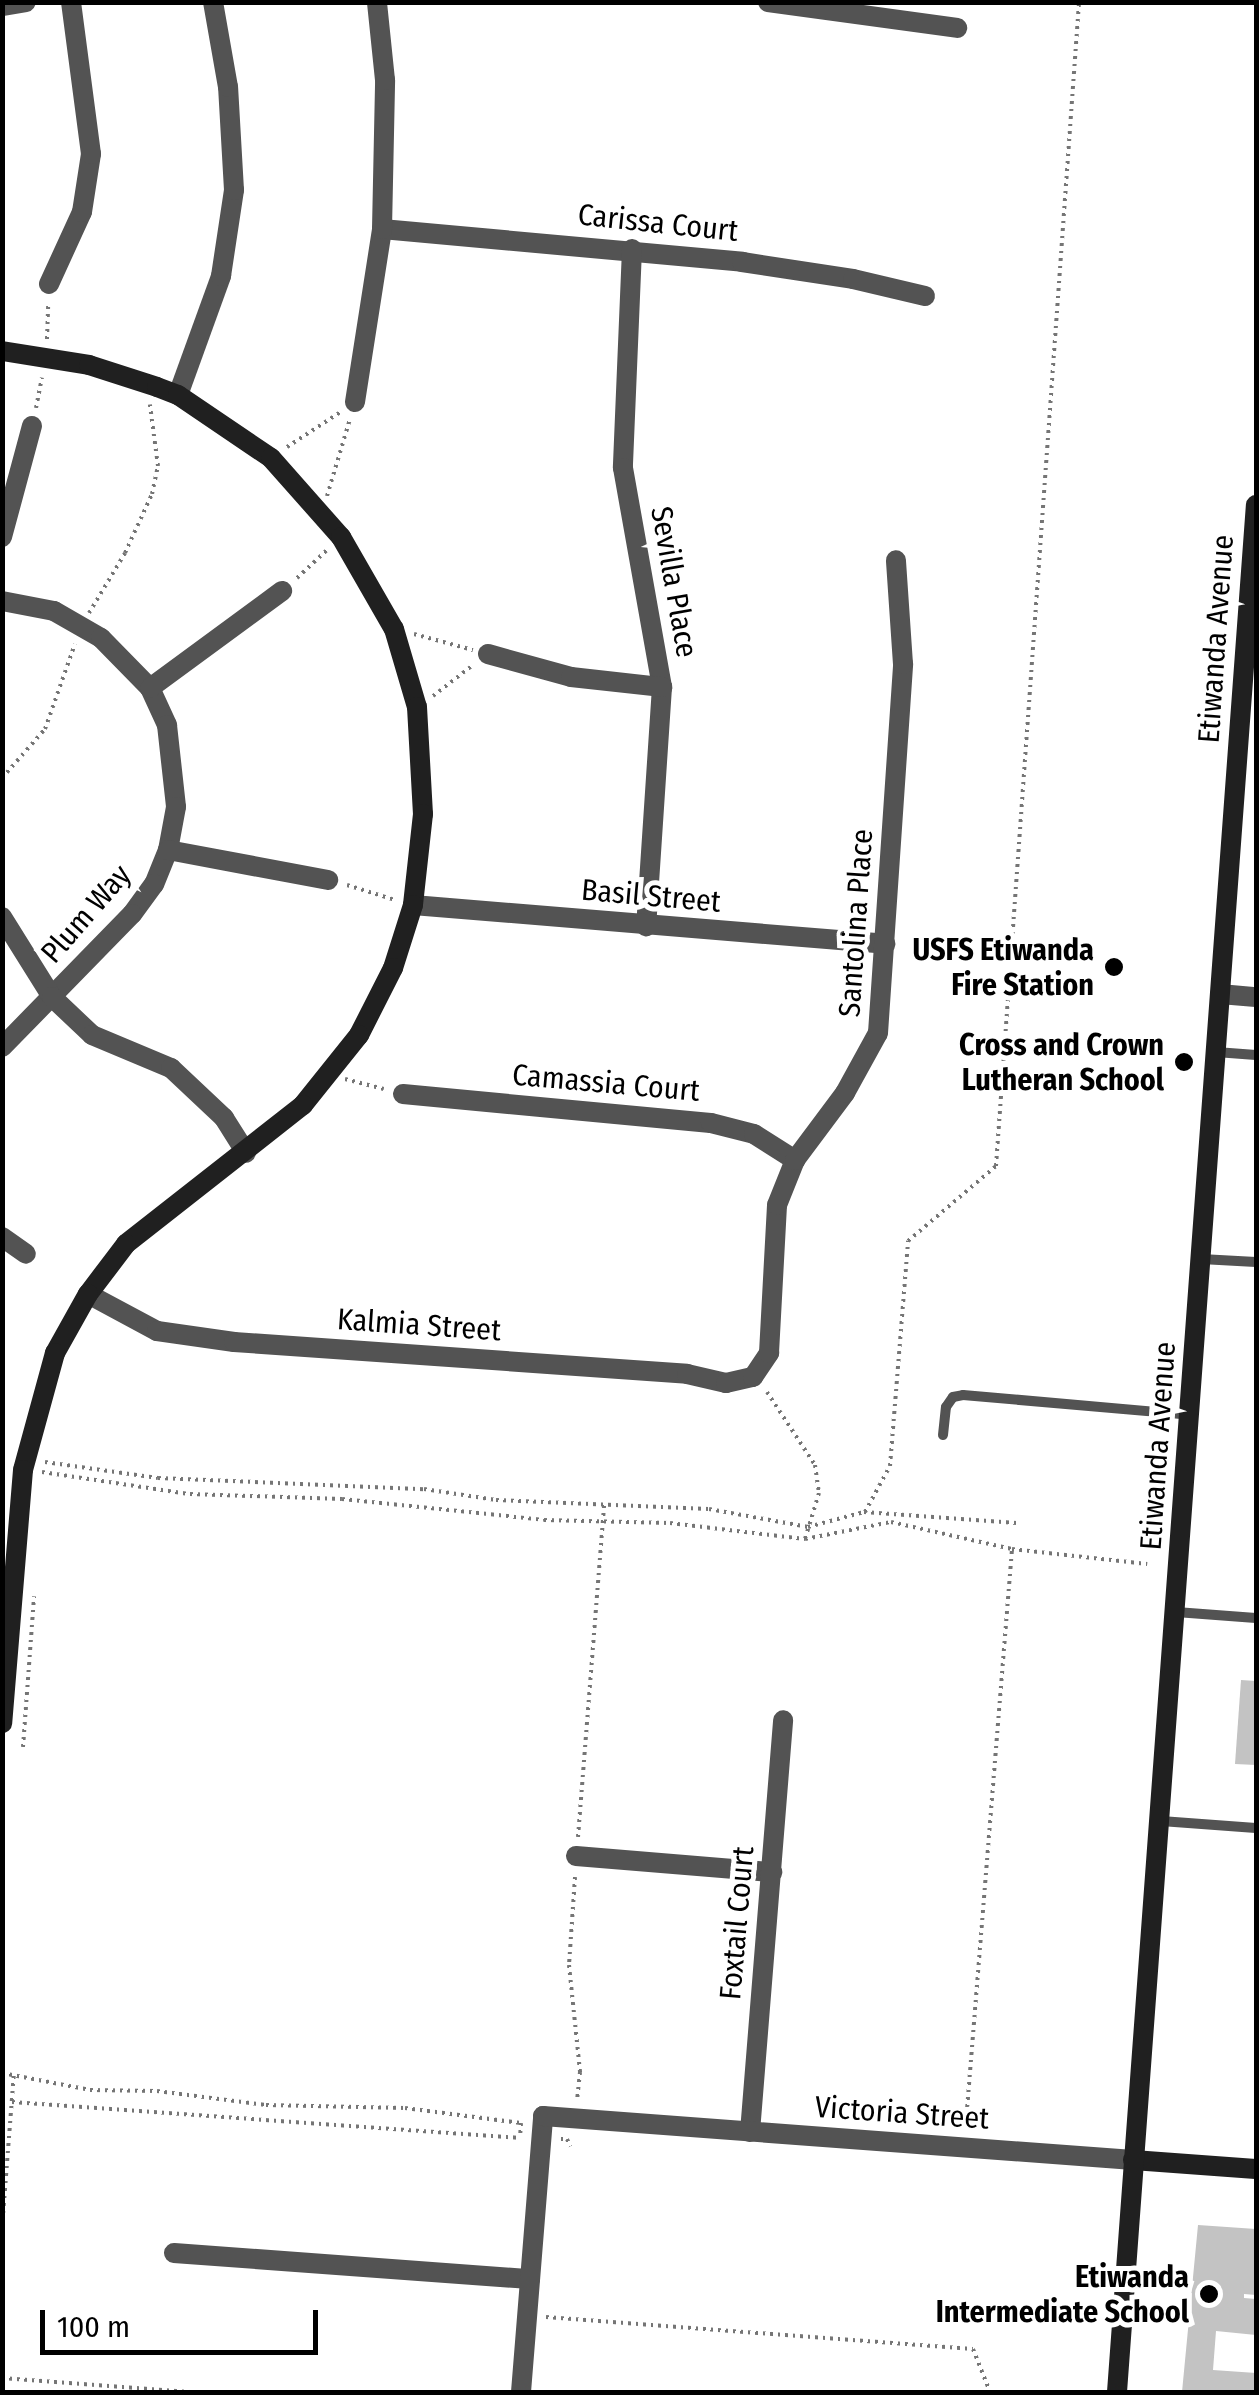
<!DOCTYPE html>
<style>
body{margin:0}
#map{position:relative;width:1259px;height:2395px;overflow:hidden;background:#fff;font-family:"Fira Sans Condensed",sans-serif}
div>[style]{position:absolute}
.building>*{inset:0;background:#c3c3c3}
.path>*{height:4px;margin-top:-2px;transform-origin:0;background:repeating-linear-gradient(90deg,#757575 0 2.5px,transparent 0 7.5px)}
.lane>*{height:10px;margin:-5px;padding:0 5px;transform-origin:5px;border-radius:5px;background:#535353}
.street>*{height:20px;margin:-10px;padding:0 10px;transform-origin:10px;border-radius:10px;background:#535353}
.secondary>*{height:20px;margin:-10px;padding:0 10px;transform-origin:10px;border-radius:10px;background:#202020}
.dots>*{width:28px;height:28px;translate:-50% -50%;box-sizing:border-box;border:5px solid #fff;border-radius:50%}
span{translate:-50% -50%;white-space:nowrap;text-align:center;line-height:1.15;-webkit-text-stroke:10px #fff;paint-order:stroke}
.street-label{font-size:30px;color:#000}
.poi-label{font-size:30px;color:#000;font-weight:700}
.right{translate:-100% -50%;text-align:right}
.frame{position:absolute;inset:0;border:5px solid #000;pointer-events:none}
.scale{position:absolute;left:40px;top:2310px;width:278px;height:45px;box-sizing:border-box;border:5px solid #000;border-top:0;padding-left:12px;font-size:30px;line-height:35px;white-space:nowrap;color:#000;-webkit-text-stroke:8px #fff;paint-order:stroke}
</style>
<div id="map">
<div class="building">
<div style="clip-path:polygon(1241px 1680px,1256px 1681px,1256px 1765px,1235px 1764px)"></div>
<div style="clip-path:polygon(1198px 2225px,1256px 2229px,1256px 2295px,1244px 2294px,1244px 2298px,1256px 2299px,1256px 2335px,1216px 2331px,1213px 2370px,1256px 2373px,1256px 2392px,1182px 2392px)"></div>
</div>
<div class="path">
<div style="left:47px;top:339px;width:36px;rotate:-88deg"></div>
<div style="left:36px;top:408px;width:31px;rotate:-79deg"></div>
<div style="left:287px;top:447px;width:66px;rotate:-33.2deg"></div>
<div style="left:327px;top:496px;width:80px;rotate:-73.4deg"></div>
<div style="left:297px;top:578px;width:41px;rotate:-43deg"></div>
<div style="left:89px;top:613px;width:70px;rotate:-59deg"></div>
<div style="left:125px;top:553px;width:65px;rotate:-65.4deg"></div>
<div style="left:152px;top:494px;width:29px;rotate:-78deg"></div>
<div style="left:158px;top:466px;width:62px;rotate:-97.5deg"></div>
<div style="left:414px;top:634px;width:61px;rotate:15.2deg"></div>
<div style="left:433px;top:696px;width:51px;rotate:-37.8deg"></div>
<div style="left:2px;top:778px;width:65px;rotate:-48.7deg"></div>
<div style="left:45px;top:729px;width:90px;rotate:-70.6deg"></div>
<div style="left:347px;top:885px;width:50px;rotate:17.4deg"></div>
<div style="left:345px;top:1079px;width:40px;rotate:14.4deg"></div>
<div style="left:767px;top:1392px;width:87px;rotate:56.7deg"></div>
<div style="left:815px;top:1465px;width:28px;rotate:82deg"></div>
<div style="left:819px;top:1493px;width:48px;rotate:106.9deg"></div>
<div style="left:45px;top:1462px;width:114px;rotate:8.1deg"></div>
<div style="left:158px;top:1478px;width:266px;rotate:2.4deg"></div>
<div style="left:424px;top:1489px;width:73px;rotate:8.7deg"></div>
<div style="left:496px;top:1500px;width:213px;rotate:2.4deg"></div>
<div style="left:709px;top:1509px;width:101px;rotate:10.3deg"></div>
<div style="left:808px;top:1527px;width:58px;rotate:-15deg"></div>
<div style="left:864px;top:1512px;width:153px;rotate:4.1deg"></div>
<div style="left:42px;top:1472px;width:150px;rotate:8.5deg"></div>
<div style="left:190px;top:1494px;width:152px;rotate:1.9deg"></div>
<div style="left:342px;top:1499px;width:203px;rotate:5.9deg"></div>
<div style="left:544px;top:1520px;width:126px;rotate:1.4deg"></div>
<div style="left:670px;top:1523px;width:136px;rotate:6.8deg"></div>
<div style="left:805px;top:1539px;width:88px;rotate:-11.2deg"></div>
<div style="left:891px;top:1522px;width:124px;rotate:12.6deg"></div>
<div style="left:1012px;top:1549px;width:136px;rotate:6.3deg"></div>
<div style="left:865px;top:1512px;width:52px;rotate:-61.5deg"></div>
<div style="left:890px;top:1466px;width:226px;rotate:-85.4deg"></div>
<div style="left:908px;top:1241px;width:116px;rotate:-40.4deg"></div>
<div style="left:996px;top:1166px;width:1167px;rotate:-85.92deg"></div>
<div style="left:23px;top:1747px;width:151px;rotate:-85.8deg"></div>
<div style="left:578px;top:1837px;width:335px;rotate:-85.5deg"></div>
<div style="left:575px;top:1877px;width:88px;rotate:93.9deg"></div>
<div style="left:569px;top:1965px;width:108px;rotate:84.1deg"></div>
<div style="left:580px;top:2072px;width:29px;rotate:96deg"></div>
<div style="left:2px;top:2073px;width:90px;rotate:10.9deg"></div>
<div style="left:90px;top:2090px;width:67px;rotate:0.9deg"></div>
<div style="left:157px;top:2091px;width:110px;rotate:7.3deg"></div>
<div style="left:266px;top:2105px;width:139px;rotate:1.2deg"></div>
<div style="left:405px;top:2108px;width:117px;rotate:7.4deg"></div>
<div style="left:521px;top:2123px;width:15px;rotate:94deg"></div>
<div style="left:12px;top:2102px;width:510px;rotate:4.05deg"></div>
<div style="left:966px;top:2122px;width:575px;rotate:-85.41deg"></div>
<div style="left:561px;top:2139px;width:6px"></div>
<div style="left:567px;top:2139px;width:8px;rotate:67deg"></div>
<div style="left:2px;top:2228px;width:155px;rotate:-85.6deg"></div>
<div style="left:546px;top:2317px;width:428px;rotate:4.3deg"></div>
<div style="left:973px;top:2349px;width:46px;rotate:68.4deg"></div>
<div style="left:2px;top:2378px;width:188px;rotate:4.3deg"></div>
</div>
<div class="lane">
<div style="left:1216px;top:1052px;width:40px;rotate:4.3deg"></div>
<div style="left:1201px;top:1259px;width:55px;rotate:3.1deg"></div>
<div style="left:943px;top:1435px;width:28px;rotate:-84deg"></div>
<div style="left:946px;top:1407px;width:12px;rotate:-55deg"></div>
<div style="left:953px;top:1397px;width:10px;rotate:-11deg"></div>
<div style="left:963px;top:1395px;width:228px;rotate:5deg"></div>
<div style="left:1176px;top:1612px;width:80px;rotate:4.3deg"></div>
<div style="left:1161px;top:1821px;width:95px;rotate:4.2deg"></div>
</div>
<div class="street">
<div style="left:768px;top:2px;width:191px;rotate:7.8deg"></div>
<div style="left:2px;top:6px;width:24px;rotate:-9deg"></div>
<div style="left:382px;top:229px;width:362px;rotate:5.2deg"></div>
<div style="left:742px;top:262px;width:112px;rotate:8.7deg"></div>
<div style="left:853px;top:279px;width:74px;rotate:13.3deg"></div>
<div style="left:632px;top:249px;width:219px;rotate:92.4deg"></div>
<div style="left:623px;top:468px;width:222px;rotate:79.9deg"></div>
<div style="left:662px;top:687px;width:240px;rotate:93.8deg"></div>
<div style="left:49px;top:284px;width:79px;rotate:-65.4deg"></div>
<div style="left:82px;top:212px;width:59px;rotate:-81.2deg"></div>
<div style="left:91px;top:154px;width:153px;rotate:-97.5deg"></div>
<div style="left:178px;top:395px;width:127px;rotate:-70.1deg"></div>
<div style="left:221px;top:276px;width:87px;rotate:-81.4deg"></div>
<div style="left:234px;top:190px;width:103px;rotate:-93.3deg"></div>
<div style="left:228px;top:87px;width:86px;rotate:-100deg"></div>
<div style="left:355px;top:402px;width:175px;rotate:-81.1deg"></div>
<div style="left:382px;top:229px;width:149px;rotate:-88.8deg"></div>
<div style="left:385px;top:80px;width:78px;rotate:-95.9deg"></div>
<div style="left:2px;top:537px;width:115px;rotate:-74.9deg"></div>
<div style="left:2px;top:601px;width:53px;rotate:10.9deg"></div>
<div style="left:54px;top:611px;width:54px;rotate:29.9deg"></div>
<div style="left:101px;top:638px;width:70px;rotate:45.6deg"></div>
<div style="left:150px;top:688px;width:41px;rotate:65.3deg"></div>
<div style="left:167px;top:725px;width:82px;rotate:83.7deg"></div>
<div style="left:176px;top:807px;width:44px;rotate:100.5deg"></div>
<div style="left:168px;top:850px;width:37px;rotate:112deg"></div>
<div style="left:154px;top:884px;width:37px;rotate:126deg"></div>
<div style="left:132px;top:914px;width:186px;rotate:134.3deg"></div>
<div style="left:488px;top:654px;width:86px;rotate:15.5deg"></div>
<div style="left:571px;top:677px;width:92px;rotate:6.3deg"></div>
<div style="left:150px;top:688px;width:164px;rotate:-36.3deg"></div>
<div style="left:168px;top:850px;width:163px;rotate:10.6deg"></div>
<div style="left:413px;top:905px;width:474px;rotate:4.7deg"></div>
<div style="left:2px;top:917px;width:94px;rotate:58deg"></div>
<div style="left:52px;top:997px;width:55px;rotate:43.5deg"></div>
<div style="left:92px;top:1035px;width:86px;rotate:22.7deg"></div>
<div style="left:171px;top:1068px;width:73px;rotate:43.3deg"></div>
<div style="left:224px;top:1118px;width:41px;rotate:57.8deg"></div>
<div style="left:1220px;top:994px;width:36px;rotate:5deg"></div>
<div style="left:403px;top:1094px;width:309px;rotate:5.4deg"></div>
<div style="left:711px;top:1123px;width:44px;rotate:14.3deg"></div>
<div style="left:754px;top:1134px;width:49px;rotate:32.4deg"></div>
<div style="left:2px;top:1237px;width:29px;rotate:35deg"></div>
<div style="left:88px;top:1294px;width:78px;rotate:28.2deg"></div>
<div style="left:157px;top:1331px;width:78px;rotate:8.1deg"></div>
<div style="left:234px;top:1342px;width:454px;rotate:4deg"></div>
<div style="left:687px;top:1374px;width:40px;rotate:13deg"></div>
<div style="left:726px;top:1383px;width:28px;rotate:-13deg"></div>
<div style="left:753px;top:1377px;width:29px;rotate:-56deg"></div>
<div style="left:769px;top:1353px;width:148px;rotate:-86.9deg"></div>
<div style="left:777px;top:1205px;width:48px;rotate:-68.2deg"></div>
<div style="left:795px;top:1160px;width:84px;rotate:-53.3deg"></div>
<div style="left:845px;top:1093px;width:68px;rotate:-61.2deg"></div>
<div style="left:878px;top:1033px;width:370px;rotate:-86.1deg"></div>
<div style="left:903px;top:664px;width:104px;rotate:-93.9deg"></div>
<div style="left:576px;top:1856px;width:197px;rotate:4.7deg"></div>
<div style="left:750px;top:2132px;width:413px;rotate:-85.4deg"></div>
<div style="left:174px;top:2253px;width:357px;rotate:4.2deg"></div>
<div style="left:521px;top:2392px;width:277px;rotate:-85.4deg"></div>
<div style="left:543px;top:2116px;width:592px;rotate:4.27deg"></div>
</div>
<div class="secondary">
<div style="left:2px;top:351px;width:88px;rotate:9.1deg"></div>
<div style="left:89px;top:365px;width:71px;rotate:17.9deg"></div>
<div style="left:157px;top:387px;width:22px;rotate:21deg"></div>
<div style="left:178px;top:395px;width:112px;rotate:34.1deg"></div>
<div style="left:271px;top:458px;width:106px;rotate:48.5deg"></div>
<div style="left:341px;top:537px;width:106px;rotate:60.1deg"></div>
<div style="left:394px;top:629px;width:81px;rotate:73.6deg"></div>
<div style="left:417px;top:707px;width:107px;rotate:86.8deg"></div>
<div style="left:423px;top:814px;width:92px;rotate:96.3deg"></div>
<div style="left:413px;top:905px;width:66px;rotate:107.6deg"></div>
<div style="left:393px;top:968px;width:75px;rotate:116.9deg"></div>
<div style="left:359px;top:1035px;width:90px;rotate:128.7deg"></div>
<div style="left:303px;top:1105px;width:225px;rotate:141.9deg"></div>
<div style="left:126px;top:1244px;width:63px;rotate:127.2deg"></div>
<div style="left:88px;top:1294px;width:68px;rotate:119.2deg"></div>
<div style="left:55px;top:1353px;width:121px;rotate:105.3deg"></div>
<div style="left:23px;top:1470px;width:254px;rotate:94.7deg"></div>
<div style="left:1133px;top:2160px;width:123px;rotate:4.2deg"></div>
<div style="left:1117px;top:2392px;width:1892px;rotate:-85.79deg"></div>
</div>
<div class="dots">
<div style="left:1114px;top:967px;background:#000"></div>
<div style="left:1184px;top:1062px;background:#000"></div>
<div style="left:1209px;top:2294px;background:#000"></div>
</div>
<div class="street-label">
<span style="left:658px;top:223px;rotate:6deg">Carissa Court</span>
<span style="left:674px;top:582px;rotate:80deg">Sevilla Place</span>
<span style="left:1216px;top:639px;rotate:-86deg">Etiwanda Avenue</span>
<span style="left:651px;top:896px;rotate:5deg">Basil Street</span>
<span style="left:86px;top:914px;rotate:-49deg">Plum Way</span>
<span style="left:856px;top:923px;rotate:-86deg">Santolina Place</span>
<span style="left:606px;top:1083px;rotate:5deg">Camassia Court</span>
<span style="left:419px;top:1325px;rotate:4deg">Kalmia Street</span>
<span style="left:1158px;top:1446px;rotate:-86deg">Etiwanda Avenue</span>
<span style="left:737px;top:1923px;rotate:-85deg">Foxtail Court</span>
<span style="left:902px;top:2113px;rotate:4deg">Victoria Street</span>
</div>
<div class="poi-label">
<span class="right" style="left:1094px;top:967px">USFS Etiwanda<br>Fire Station</span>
<span class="right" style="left:1164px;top:1062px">Cross and Crown<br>Lutheran School</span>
<span class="right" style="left:1189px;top:2294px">Etiwanda<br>Intermediate School</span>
</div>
<div class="frame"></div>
<div class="scale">100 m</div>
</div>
